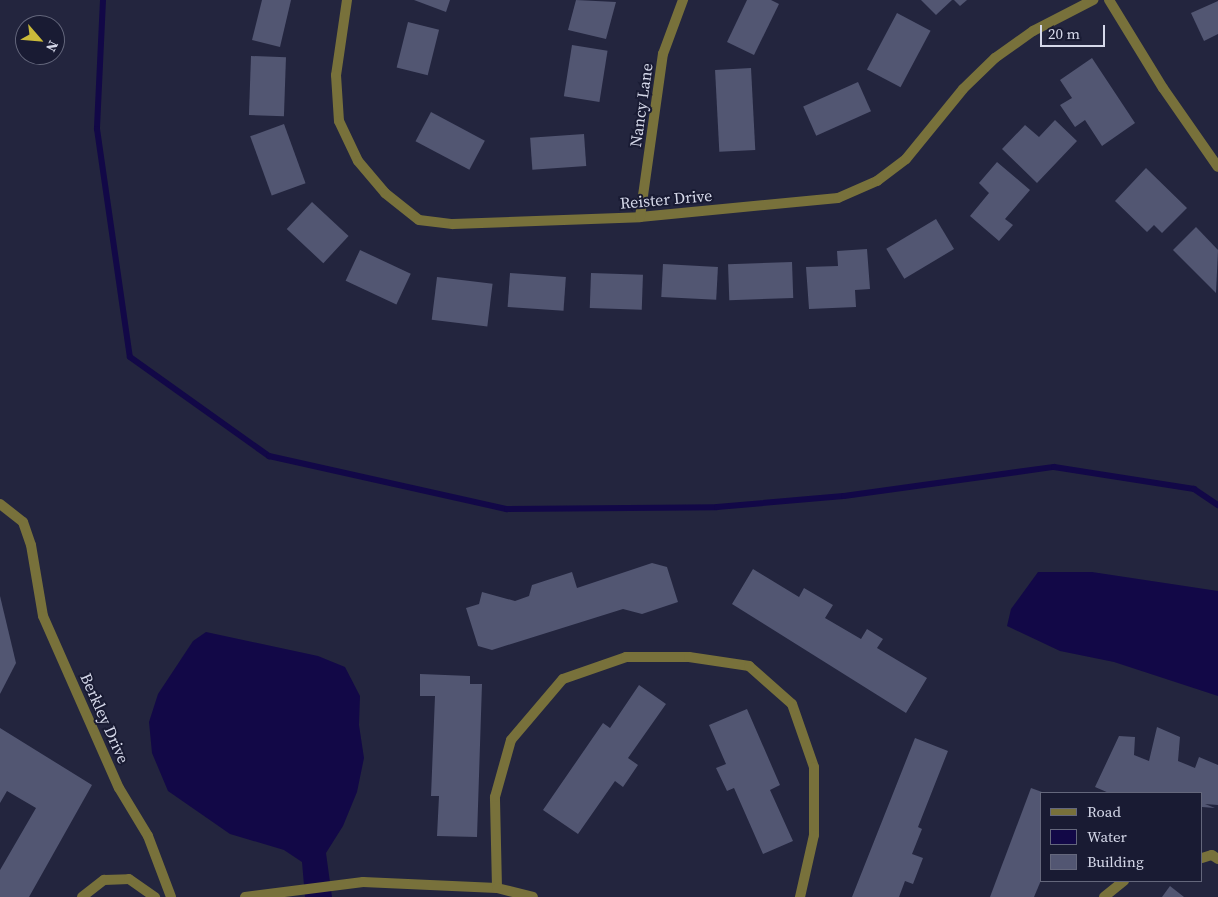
<!DOCTYPE html>
<style>
body{margin:0}
#map{position:relative;width:1218px;height:897px;overflow:hidden;background:#23253e;font-family:"Source Serif 4",serif}
div>[style]{position:absolute}
.water>*{inset:0;background:#120847}
.stream>*{height:6px;margin:-3px;padding:0 3px;transform-origin:3px;border-radius:3px;background:#120847}
.building>*{inset:0;background:#525672;transform-origin:0 0}
.minor>*{height:10px;margin:-5px;padding:0 5px;transform-origin:5px;border-radius:5px;background:#78713b}
span{translate:-50% -50%;white-space:nowrap;text-align:center;line-height:1.15;-webkit-text-stroke:4px #191b33;paint-order:stroke}
.street-label{font-size:16px;color:#d5d8e9}
.legend{position:absolute;left:1040px;top:792px;width:162px;height:90px;box-sizing:border-box;background:#191b33;border:1px solid #64677c;margin:0;padding:6px 9px;list-style:none;font-size:15px;color:#d5d8e9}
.legend li{display:flex;align-items:center;gap:10px;height:25px}
.legend b{width:25px;border:1px solid #64677c}
.north{position:absolute;left:15px;top:15px;width:50px;height:50px;box-sizing:border-box;background:#191b33;border:1px solid #64677c;border-radius:50%;rotate:117deg;font-size:14px;font-weight:700;line-height:20px;text-align:center;color:#d5d8e9}
.north::after{content:'';display:block;margin:auto;width:18px;height:22px;background:#caba3a;clip-path:polygon(50% 0,100% 100%,50% 72%,0 100%)}
.scale{position:absolute;left:1040px;top:25px;width:65px;height:22px;box-sizing:border-box;border:2px solid #d5d8e9;border-top:0;padding-left:6px;font-size:15px;line-height:18px;white-space:nowrap;color:#d5d8e9;-webkit-text-stroke:4px #191b33;paint-order:stroke}
</style>
<div id="map">
<div class="water">
<div style="clip-path:polygon(1038px 572px,1092px 572px,1218px 591px,1218px 696px,1114px 662px,1060px 651px,1007px 626px,1011px 609px)"></div>
<div style="clip-path:polygon(206px 632px,318px 656px,345px 667px,360px 696px,359px 725px,364px 758px,357px 792px,343px 826px,326px 853px,332px 897px,305px 897px,302px 862px,284px 850px,230px 834px,168px 791px,152px 753px,149px 722px,158px 694px,193px 641px)"></div>
</div>
<div class="stream">
<div style="left:103px;top:0;width:129px;rotate:92.7deg"></div>
<div style="left:97px;top:129px;width:230px;rotate:81.8deg"></div>
<div style="left:130px;top:357px;width:171px;rotate:35.5deg"></div>
<div style="left:269px;top:456px;width:244px;rotate:12.6deg"></div>
<div style="left:507px;top:509px;width:210px;rotate:-0.5deg"></div>
<div style="left:717px;top:507px;width:127px;rotate:-5deg"></div>
<div style="left:844px;top:496px;width:212px;rotate:-7.9deg"></div>
<div style="left:1054px;top:467px;width:142px;rotate:8.9deg"></div>
<div style="left:1194px;top:489px;width:29px;rotate:34deg"></div>
</div>
<div class="building">
<div style="clip-path:polygon(262px 0,291px 0,280px 47px,252px 40px)"></div>
<div style="clip-path:polygon(414px 0,450px 0,446px 12px)"></div>
<div style="clip-path:polygon(576px 0,616px 2px,606px 39px,568px 30px)"></div>
<div style="clip-path:polygon(747px 0,771px 0,779px 4px,754px 55px,727px 42px)"></div>
<div style="clip-path:polygon(921px 0,952px 0,936px 15px)"></div>
<div style="clip-path:polygon(954px 0,967px 0,960px 6px)"></div>
<div style="clip-path:polygon(1218px 1px,1218px 34px,1204px 41px,1191px 13px)"></div>
<div style="left:897px;top:13px;width:38px;height:64px;rotate:28deg"></div>
<div style="left:408px;top:22px;width:32px;height:47px;rotate:14deg"></div>
<div style="left:572px;top:45px;width:36px;height:52px;rotate:9deg"></div>
<div style="left:251px;top:56px;width:35px;height:59px;rotate:2deg"></div>
<div style="clip-path:polygon(1092px 58px,1135px 123px,1102px 146px,1085px 120px,1075px 127px,1060px 105px,1072px 98px,1060px 80px)"></div>
<div style="left:751px;top:68px;width:82px;height:36px;rotate:87deg"></div>
<div style="left:858px;top:82px;width:32px;height:60px;rotate:66deg"></div>
<div style="left:431px;top:112px;width:61px;height:33px;rotate:28deg"></div>
<div style="clip-path:polygon(1055px 120px,1077px 141px,1037px 183px,1002px 149px,1025px 125px,1039px 137px)"></div>
<div style="left:284px;top:124px;width:63px;height:36px;rotate:70deg"></div>
<div style="left:584px;top:134px;width:32px;height:54px;rotate:86deg"></div>
<div style="clip-path:polygon(997px 162px,1030px 190px,1005px 219px,1013px 225px,999px 241px,970px 216px,989px 193px,979px 183px)"></div>
<div style="clip-path:polygon(1146px 168px,1187px 208px,1162px 233px,1154px 225px,1147px 232px,1115px 201px)"></div>
<div style="left:312px;top:202px;width:50px;height:37px;rotate:43deg"></div>
<div style="left:936px;top:219px;width:35px;height:58px;rotate:59deg"></div>
<div style="clip-path:polygon(1196px 227px,1218px 250px,1216px 293px,1173px 250px)"></div>
<div style="clip-path:polygon(867px 249px,870px 289px,855px 290px,856px 307px,809px 309px,806px 267px,838px 266px,837px 251px)"></div>
<div style="left:360px;top:250px;width:56px;height:34px;rotate:25deg"></div>
<div style="left:792px;top:262px;width:36px;height:64px;rotate:88deg"></div>
<div style="left:663px;top:264px;width:55px;height:33px;rotate:3deg"></div>
<div style="left:510px;top:273px;width:56px;height:34px;rotate:4deg"></div>
<div style="left:591px;top:273px;width:52px;height:35px;rotate:2deg"></div>
<div style="left:437px;top:277px;width:56px;height:43px;rotate:7deg"></div>
<div style="clip-path:polygon(652px 563px,667px 567px,678px 602px,642px 614px,623px 609px,492px 650px,478px 646px,466px 608px,479px 604px,482px 592px,515px 601px,529px 596px,532px 585px,572px 572px,577px 588px)"></div>
<div style="clip-path:polygon(753px 569px,799px 597px,804px 588px,833px 605px,825px 618px,861px 639px,867px 629px,883px 639px,877px 648px,927px 678px,906px 713px,732px 604px)"></div>
<div style="clip-path:polygon(0 596px,16px 663px,0 694px)"></div>
<div style="clip-path:polygon(420px 674px,470px 676px,470px 684px,482px 684px,477px 837px,437px 836px,439px 796px,431px 796px,435px 696px,420px 696px)"></div>
<div style="clip-path:polygon(639px 685px,666px 704px,628px 758px,638px 765px,623px 787px,615px 781px,578px 834px,543px 810px,603px 723px,610px 728px)"></div>
<div style="clip-path:polygon(747px 709px,780px 785px,770px 790px,793px 841px,763px 854px,734px 788px,727px 791px,716px 768px,726px 764px,709px 725px)"></div>
<div style="clip-path:polygon(1157px 727px,1180px 737px,1178px 761px,1195px 768px,1199px 757px,1218px 765px,1218px 805px,1205px 804px,1215px 808px,1202px 807px,1202px 793px,1109px 793px,1095px 787px,1119px 736px,1135px 737px,1134px 755px,1149px 761px)"></div>
<div style="clip-path:polygon(0 728px,92px 785px,29px 897px,0 897px,0 870px,36px 808px,7px 791px,0 803px)"></div>
<div style="clip-path:polygon(915px 738px,948px 751px,918px 827px,922px 829px,912px 854px,923px 858px,913px 884px,905px 881px,899px 897px,852px 897px)"></div>
<div style="clip-path:polygon(1031px 788px,1042px 792px,1042px 878px,1034px 897px,990px 897px)"></div>
<div style="clip-path:polygon(1170px 886px,1184px 897px,1162px 897px)"></div>
</div>
<div class="minor">
<div style="left:347px;top:0;width:76px;rotate:98.3deg"></div>
<div style="left:336px;top:75px;width:46px;rotate:86.3deg"></div>
<div style="left:339px;top:121px;width:44px;rotate:64.6deg"></div>
<div style="left:358px;top:161px;width:42px;rotate:49.8deg"></div>
<div style="left:385px;top:193px;width:43px;rotate:38.5deg"></div>
<div style="left:419px;top:220px;width:34px;rotate:7deg"></div>
<div style="left:453px;top:224px;width:187px;rotate:-2.1deg"></div>
<div style="left:640px;top:217px;width:199px;rotate:-5.5deg"></div>
<div style="left:838px;top:198px;width:43px;rotate:-23.6deg"></div>
<div style="left:877px;top:181px;width:36px;rotate:-37deg"></div>
<div style="left:906px;top:159px;width:90px;rotate:-50.8deg"></div>
<div style="left:963px;top:89px;width:45px;rotate:-44.1deg"></div>
<div style="left:995px;top:58px;width:47px;rotate:-35.4deg"></div>
<div style="left:1033px;top:31px;width:68px;rotate:-27.3deg"></div>
<div style="left:1109px;top:0;width:103px;rotate:58.5deg"></div>
<div style="left:1163px;top:88px;width:96px;rotate:55.2deg"></div>
<div style="left:640px;top:217px;width:165px;rotate:-82deg"></div>
<div style="left:663px;top:54px;width:58px;rotate:-69.7deg"></div>
<div style="left:0;top:504px;width:29px;rotate:38deg"></div>
<div style="left:23px;top:522px;width:24px;rotate:71deg"></div>
<div style="left:31px;top:545px;width:72px;rotate:80.4deg"></div>
<div style="left:43px;top:616px;width:188px;rotate:66.2deg"></div>
<div style="left:119px;top:788px;width:56px;rotate:58.9deg"></div>
<div style="left:148px;top:836px;width:65px;rotate:69.3deg"></div>
<div style="left:1202px;top:858px;width:10px;rotate:-17deg"></div>
<div style="left:1212px;top:855px;width:7px;rotate:34deg"></div>
<div style="left:497px;top:888px;width:91px;rotate:-91.3deg"></div>
<div style="left:495px;top:797px;width:59px;rotate:-74.3deg"></div>
<div style="left:511px;top:740px;width:80px;rotate:-49.6deg"></div>
<div style="left:563px;top:679px;width:67px;rotate:-19.2deg"></div>
<div style="left:626px;top:657px;width:63px"></div>
<div style="left:689px;top:657px;width:61px;rotate:8.5deg"></div>
<div style="left:749px;top:666px;width:57px;rotate:41.5deg"></div>
<div style="left:792px;top:704px;width:67px;rotate:70.8deg"></div>
<div style="left:814px;top:767px;width:68px;rotate:90deg"></div>
<div style="left:814px;top:835px;width:64px;rotate:102.7deg"></div>
<div style="left:82px;top:897px;width:28px;rotate:-38deg"></div>
<div style="left:104px;top:880px;width:25px;rotate:-2deg"></div>
<div style="left:129px;top:879px;width:32px;rotate:35deg"></div>
<div style="left:245px;top:897px;width:119px;rotate:-7.2deg"></div>
<div style="left:363px;top:882px;width:134px;rotate:2.6deg"></div>
<div style="left:497px;top:888px;width:37px;rotate:14deg"></div>
<div style="left:1104px;top:897px;width:26px;rotate:-39deg"></div>
</div>
<div class="street-label">
<span style="left:641px;top:105px;rotate:-82deg">Nancy Lane</span>
<span style="left:666px;top:199px;rotate:-5deg">Reister Drive</span>
<span style="left:105px;top:718px;rotate:66deg">Berkley Drive</span>
</div>
<ul class="legend">
<li><b style="height:6px;background:#78713b"></b>Road</li>
<li><b style="height:14px;background:#120847"></b>Water</li>
<li><b style="height:14px;background:#525672"></b>Building</li>
</ul>
<div class="north">N</div>
<div class="scale">20 m</div>
</div>
